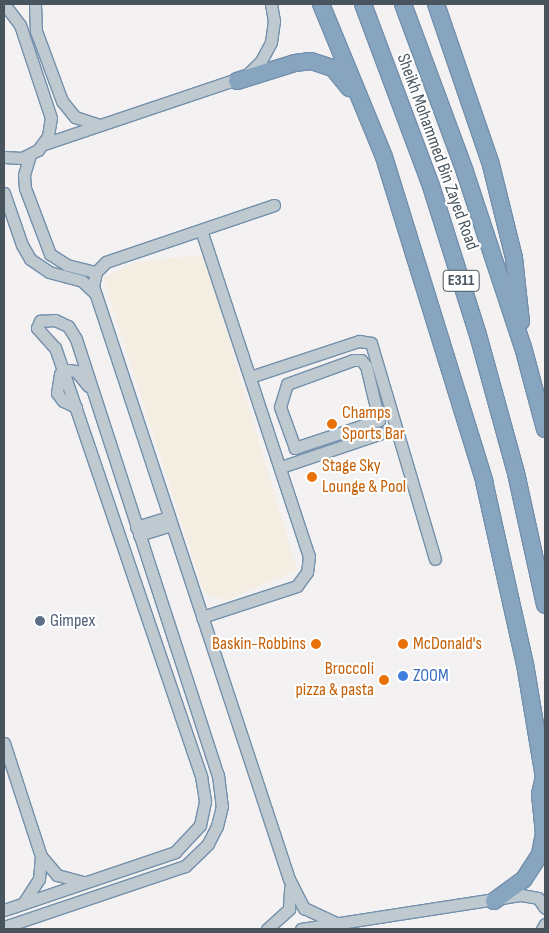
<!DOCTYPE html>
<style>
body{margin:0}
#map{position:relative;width:549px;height:933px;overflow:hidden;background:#f3f1f1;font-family:"Sofia Sans Condensed",sans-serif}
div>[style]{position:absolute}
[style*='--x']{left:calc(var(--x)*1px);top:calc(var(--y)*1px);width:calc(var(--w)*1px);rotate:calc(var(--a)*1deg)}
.sand>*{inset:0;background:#f4eee2}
.roads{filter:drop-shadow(1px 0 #7390ac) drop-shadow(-1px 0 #7390ac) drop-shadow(0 1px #7390ac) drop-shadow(0 -1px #7390ac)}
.minor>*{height:11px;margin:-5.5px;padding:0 5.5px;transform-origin:5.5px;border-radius:5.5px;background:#bfc9d0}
.highway>*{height:16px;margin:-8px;padding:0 8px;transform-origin:8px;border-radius:8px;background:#88a5c0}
.dots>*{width:14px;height:14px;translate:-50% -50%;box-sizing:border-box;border:2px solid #fff;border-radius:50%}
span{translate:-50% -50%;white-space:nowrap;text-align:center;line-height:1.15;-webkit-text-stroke:4.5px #fff;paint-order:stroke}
.shield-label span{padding:1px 4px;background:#fff;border:1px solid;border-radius:4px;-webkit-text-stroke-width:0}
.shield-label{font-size:16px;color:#48555f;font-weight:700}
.street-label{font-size:18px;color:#48555f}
.food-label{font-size:18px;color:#c56008}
.left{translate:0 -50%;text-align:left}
.right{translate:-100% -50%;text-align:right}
.service-label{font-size:18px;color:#4e5e75}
.shop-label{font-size:18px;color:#366cbe}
.frame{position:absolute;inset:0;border:5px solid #48555f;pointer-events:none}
</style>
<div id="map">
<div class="sand">
<div style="clip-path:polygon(204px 255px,297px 570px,227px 600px,210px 597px,204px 592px,103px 278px,136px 262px)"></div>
</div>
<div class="roads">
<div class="minor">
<div style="--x:35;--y:4;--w:27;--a:88"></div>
<div style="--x:36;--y:31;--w:75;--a:69.6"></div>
<div style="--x:62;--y:101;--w:21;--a:51"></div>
<div style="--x:75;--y:117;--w:25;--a:18"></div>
<div style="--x:44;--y:144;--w:213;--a:-18.6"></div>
<div style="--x:246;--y:76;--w:21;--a:-45"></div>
<div style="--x:261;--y:61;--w:21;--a:-62"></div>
<div style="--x:271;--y:42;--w:21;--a:-82"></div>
<div style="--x:274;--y:21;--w:17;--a:-100"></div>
<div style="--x:30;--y:155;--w:21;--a:107"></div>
<div style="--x:24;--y:175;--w:13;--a:86"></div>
<div style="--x:25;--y:188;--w:71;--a:69.3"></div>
<div style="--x:50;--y:254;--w:20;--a:33"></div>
<div style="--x:67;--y:265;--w:30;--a:14"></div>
<div style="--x:4;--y:157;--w:18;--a:3"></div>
<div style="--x:22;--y:158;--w:18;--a:-27"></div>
<div style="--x:38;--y:150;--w:17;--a:-54"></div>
<div style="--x:48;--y:136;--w:18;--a:-81"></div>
<div style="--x:51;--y:118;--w:98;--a:-108.4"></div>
<div style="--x:20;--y:25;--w:26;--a:-127"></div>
<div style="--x:4;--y:193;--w:55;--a:70.9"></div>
<div style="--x:22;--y:245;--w:16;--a:60"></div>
<div style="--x:30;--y:259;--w:23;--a:34"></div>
<div style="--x:49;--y:272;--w:34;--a:15"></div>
<div style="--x:82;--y:281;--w:18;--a:43"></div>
<div style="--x:274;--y:205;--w:177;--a:161.3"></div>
<div style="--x:106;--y:262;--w:14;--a:135"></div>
<div style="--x:96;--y:272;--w:14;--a:102"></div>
<div style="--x:93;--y:286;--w:625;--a:71.71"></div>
<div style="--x:289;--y:879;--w:33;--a:63"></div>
<div style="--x:304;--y:908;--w:35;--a:25"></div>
<div style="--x:201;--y:230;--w:343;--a:71.7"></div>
<div style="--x:309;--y:556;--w:16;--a:97"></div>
<div style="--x:307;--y:572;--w:17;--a:126"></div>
<div style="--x:297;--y:586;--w:100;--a:161.9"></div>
<div style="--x:353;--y:360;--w:8;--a:0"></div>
<div style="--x:361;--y:360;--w:8;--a:50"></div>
<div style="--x:366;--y:366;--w:56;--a:76.5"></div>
<div style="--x:379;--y:420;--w:89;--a:161.6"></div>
<div style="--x:295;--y:448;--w:44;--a:-110.1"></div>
<div style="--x:280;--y:407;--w:24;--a:-73"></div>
<div style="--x:287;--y:384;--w:70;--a:-20"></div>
<div style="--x:250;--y:377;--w:115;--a:-18.3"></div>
<div style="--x:359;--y:341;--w:12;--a:9"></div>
<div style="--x:371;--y:343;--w:225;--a:73.5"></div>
<div style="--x:76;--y:407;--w:14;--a:-155"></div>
<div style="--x:63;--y:401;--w:10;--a:-127"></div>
<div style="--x:57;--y:393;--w:19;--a:-81"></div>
<div style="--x:60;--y:374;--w:9;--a:-27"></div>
<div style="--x:68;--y:370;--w:8;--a:7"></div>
<div style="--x:76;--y:371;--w:19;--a:51"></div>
<div style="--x:281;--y:467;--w:107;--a:-18.6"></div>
<div style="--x:136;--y:527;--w:34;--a:-17"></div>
<div style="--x:139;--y:535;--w:34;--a:-17"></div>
<div style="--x:4;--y:743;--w:119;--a:71.9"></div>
<div style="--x:41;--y:856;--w:25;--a:50"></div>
<div style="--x:57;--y:875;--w:27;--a:15"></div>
<div style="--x:24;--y:902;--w:27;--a:-57"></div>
<div style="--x:39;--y:879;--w:23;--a:-85"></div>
<div style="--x:4;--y:910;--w:181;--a:-18.7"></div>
<div style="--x:175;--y:852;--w:37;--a:-47"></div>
<div style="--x:200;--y:825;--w:25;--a:-78"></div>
<div style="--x:205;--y:801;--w:25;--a:-99"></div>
<div style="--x:201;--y:776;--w:452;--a:-108.8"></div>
<div style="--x:55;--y:348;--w:27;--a:-132"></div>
<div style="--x:37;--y:328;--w:8;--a:-67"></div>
<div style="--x:40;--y:321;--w:15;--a:-4"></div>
<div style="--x:55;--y:320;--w:14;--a:25"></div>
<div style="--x:68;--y:326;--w:15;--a:58"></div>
<div style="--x:76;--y:339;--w:459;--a:72"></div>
<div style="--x:218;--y:775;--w:31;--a:83"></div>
<div style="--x:222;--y:806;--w:21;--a:104"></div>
<div style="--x:217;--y:826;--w:20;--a:117"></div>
<div style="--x:208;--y:844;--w:32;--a:136"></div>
<div style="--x:185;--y:866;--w:191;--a:161.4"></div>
<div style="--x:267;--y:929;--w:30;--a:-42"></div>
<div style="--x:289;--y:909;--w:21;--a:-87"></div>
<div style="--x:301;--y:929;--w:223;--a:-8.8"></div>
<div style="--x:521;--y:895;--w:17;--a:10"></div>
<div style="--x:538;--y:898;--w:12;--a:55"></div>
<div style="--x:542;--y:929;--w:6;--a:-59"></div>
</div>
<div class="highway">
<div style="--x:321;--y:4;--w:165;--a:67.6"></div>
<div style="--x:384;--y:157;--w:339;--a:72.8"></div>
<div style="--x:484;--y:481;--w:188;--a:77.4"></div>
<div style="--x:525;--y:664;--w:121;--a:80.5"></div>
<div style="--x:363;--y:4;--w:194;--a:69.5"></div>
<div style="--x:431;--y:186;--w:156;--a:72.5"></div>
<div style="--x:478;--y:335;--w:143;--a:74.6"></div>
<div style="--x:516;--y:473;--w:135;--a:77.6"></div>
<div style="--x:403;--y:4;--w:179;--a:69.7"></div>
<div style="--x:465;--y:172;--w:184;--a:71.7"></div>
<div style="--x:523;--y:347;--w:85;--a:75"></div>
<div style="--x:436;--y:4;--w:170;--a:71.1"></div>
<div style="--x:491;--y:165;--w:96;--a:76.1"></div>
<div style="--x:514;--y:258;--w:64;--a:83.8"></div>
<div style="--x:237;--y:81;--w:61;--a:-17.2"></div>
<div style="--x:295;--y:63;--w:16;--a:-7"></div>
<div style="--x:311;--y:61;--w:23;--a:18"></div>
<div style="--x:333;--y:68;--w:26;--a:51"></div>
<div style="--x:494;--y:901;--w:37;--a:-36"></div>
<div style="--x:524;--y:879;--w:30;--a:-57"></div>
<div style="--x:540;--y:854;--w:20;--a:-79"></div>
<div style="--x:544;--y:834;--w:40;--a:-95.7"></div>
<div style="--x:540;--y:794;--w:18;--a:-77"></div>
</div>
</div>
<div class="dots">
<div style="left:332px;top:424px;background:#e8710a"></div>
<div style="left:312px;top:477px;background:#e8710a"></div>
<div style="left:40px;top:621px;background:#5c6f8a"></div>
<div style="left:316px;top:644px;background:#e8710a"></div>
<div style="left:403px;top:644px;background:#e8710a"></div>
<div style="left:403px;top:676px;background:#3f7fe0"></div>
<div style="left:384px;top:680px;background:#e8710a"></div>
</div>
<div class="shield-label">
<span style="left:461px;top:281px">E311</span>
</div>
<div class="street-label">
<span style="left:437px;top:152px;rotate:70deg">Sheikh Mohammed Bin Zayed Road</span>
</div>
<div class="food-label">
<span class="left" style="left:342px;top:424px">Champs<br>Sports Bar</span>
<span class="left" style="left:322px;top:477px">Stage Sky<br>Lounge &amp; Pool</span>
<span class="right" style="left:306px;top:644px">Baskin-Robbins</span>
<span class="left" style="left:413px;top:644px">McDonald's</span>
<span class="right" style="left:374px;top:680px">Broccoli<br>pizza &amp; pasta</span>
</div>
<div class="service-label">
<span class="left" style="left:50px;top:621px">Gimpex</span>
</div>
<div class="shop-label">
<span class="left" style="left:413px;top:676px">ZOOM</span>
</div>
<div class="frame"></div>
</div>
